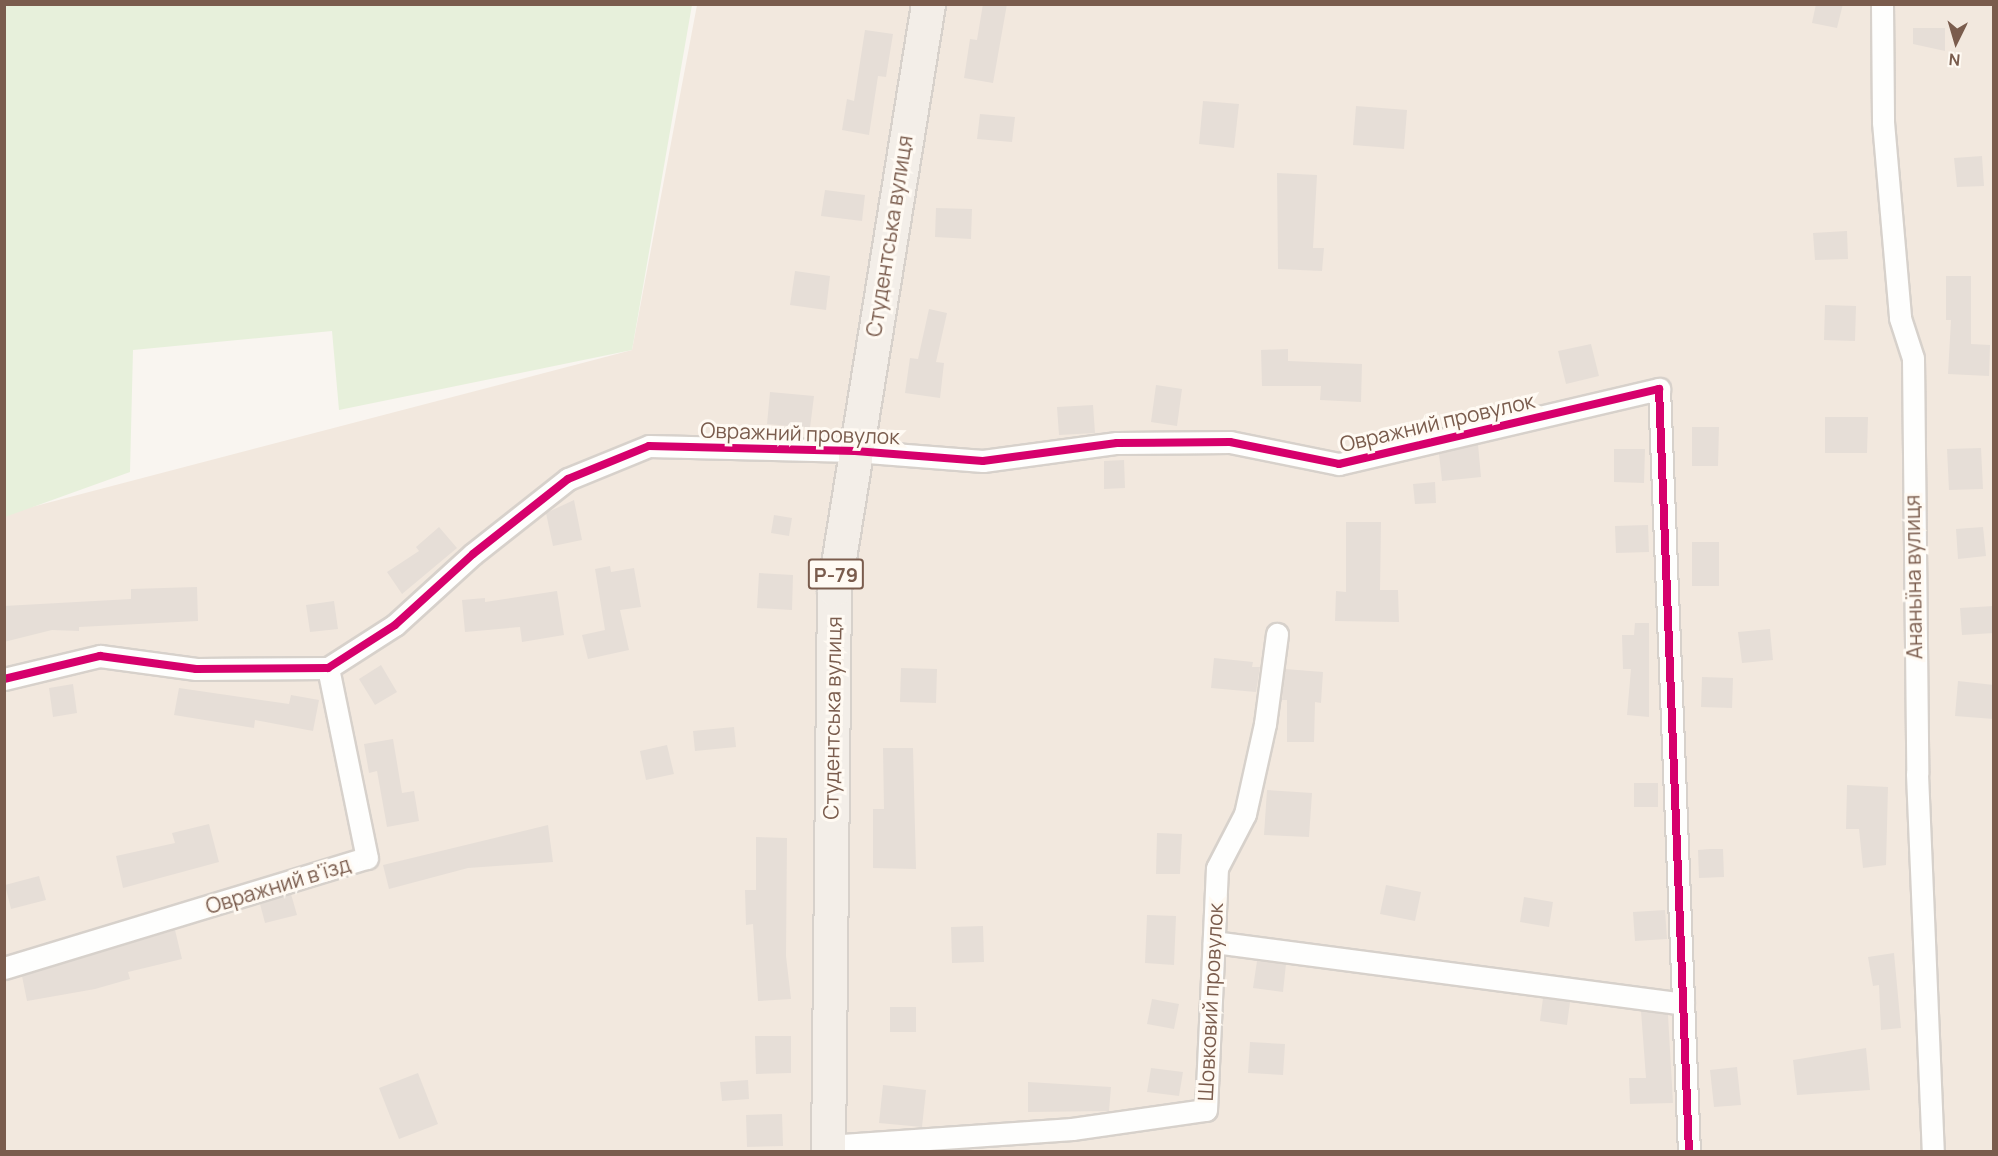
<!DOCTYPE html>
<meta charset="utf-8">
<style>
body{margin:0}
#map{position:relative;width:1998px;height:1156px;overflow:hidden;background:#f9f5f0;font-family:Manrope,sans-serif}
div>[style]{position:absolute}
[style*='--x']{left:calc(var(--x)*1px);top:calc(var(--y)*1px);width:calc(var(--w)*1px);rotate:calc(var(--a)*1deg)}
.residential>*{inset:0;background:#f2e8de}
.green>*{inset:0;background:#e7f0db}
.building>*{inset:0;background:#e6ded7}
.roads{filter:drop-shadow(2px 0 #d7d1cb) drop-shadow(-2px 0 #d7d1cb) drop-shadow(0 2px #d7d1cb) drop-shadow(0 -2px #d7d1cb)}
.street>*{height:21px;margin:-10.5px;padding:0 10.5px;transform-origin:10.5px;border-radius:10.5px;background:#fefefd}
.primary>*{height:33px;margin:-16.5px;padding:0 16.5px;transform-origin:16.5px;border-radius:16.5px;background:#f3eee8}
.cycleway>*{height:8px;margin:-4px;padding:0 4px;transform-origin:4px;border-radius:4px;background:#d6006c}
span{translate:-50% -50%;white-space:nowrap;text-align:center;line-height:1.15;-webkit-text-stroke:6px #fffaf3;paint-order:stroke}
.shield-label span{padding:2px 4px;background:#fffaf3;border:2px solid;border-radius:4px;-webkit-text-stroke-width:0}
.shield-label{font-size:20px;color:#7a5c4d;font-weight:700}
.street-label{font-size:21px;color:#7a5c4d}
.frame{position:absolute;inset:0;border:6px solid #7a5c4d;pointer-events:none}
.north{position:absolute;left:1926px;top:12px;width:60px;height:60px;-webkit-text-stroke:4px #fffaf3;paint-order:stroke;rotate:185deg;font-size:16px;font-weight:700;line-height:24px;text-align:center;color:#7a5c4d}
.north::after{content:'';display:block;margin:auto;width:21px;height:27px;background:#7a5c4d;clip-path:polygon(50% 0,100% 100%,50% 72%,0 100%)}
</style>
<div id="map">
<div class="residential">
<div style="clip-path:polygon(697px 5px,1993px 5px,1993px 1151px,5px 1152px,5px 514px,632px 350px)"></div>
</div>
<div class="green">
<div style="clip-path:polygon(5px 4px,692px 5px,632px 350px,339px 410px,332px 331px,133px 350px,130px 472px,5px 517px)"></div>
</div>
<div class="building">
<div style="clip-path:polygon(983px 4px,1007px 4px,993px 83px,964px 78px,970px 39px,977px 40px)"></div>
<div style="clip-path:polygon(1816px 4px,1843px 4px,1837px 28px,1812px 23px)"></div>
<div style="clip-path:polygon(1913px 28px,1945px 28px,1945px 51px,1913px 44px)"></div>
<div style="clip-path:polygon(865px 30px,893px 34px,886px 77px,878px 76px,869px 135px,842px 130px,847px 99px,854px 101px)"></div>
<div style="clip-path:polygon(1203px 101px,1239px 104px,1234px 148px,1199px 144px)"></div>
<div style="clip-path:polygon(1356px 106px,1407px 110px,1404px 149px,1353px 145px)"></div>
<div style="clip-path:polygon(980px 114px,1015px 117px,1012px 142px,977px 139px)"></div>
<div style="clip-path:polygon(1982px 156px,1984px 186px,1957px 187px,1954px 158px)"></div>
<div style="clip-path:polygon(1277px 173px,1317px 175px,1313px 248px,1324px 248px,1322px 271px,1278px 269px)"></div>
<div style="clip-path:polygon(825px 190px,865px 195px,862px 221px,821px 216px)"></div>
<div style="clip-path:polygon(936px 208px,972px 209px,971px 239px,935px 237px)"></div>
<div style="clip-path:polygon(1847px 231px,1848px 259px,1815px 260px,1813px 233px)"></div>
<div style="clip-path:polygon(795px 271px,830px 276px,826px 310px,790px 305px)"></div>
<div style="clip-path:polygon(1946px 276px,1971px 276px,1971px 344px,1990px 345px,1989px 376px,1948px 374px,1951px 320px,1946px 320px)"></div>
<div style="clip-path:polygon(1825px 305px,1856px 306px,1855px 341px,1824px 340px)"></div>
<div style="clip-path:polygon(929px 309px,947px 313px,936px 362px,944px 363px,940px 398px,905px 393px,910px 358px,918px 359px)"></div>
<div style="clip-path:polygon(1591px 344px,1599px 376px,1566px 384px,1558px 351px)"></div>
<div style="clip-path:polygon(1288px 349px,1288px 361px,1362px 364px,1361px 402px,1320px 400px,1321px 386px,1262px 386px,1261px 350px)"></div>
<div style="clip-path:polygon(1156px 385px,1182px 389px,1177px 426px,1151px 422px)"></div>
<div style="clip-path:polygon(770px 392px,814px 396px,810px 428px,767px 424px)"></div>
<div style="clip-path:polygon(1093px 405px,1095px 433px,1059px 435px,1057px 407px)"></div>
<div style="clip-path:polygon(1825px 417px,1868px 417px,1867px 453px,1825px 453px)"></div>
<div style="clip-path:polygon(1692px 427px,1719px 427px,1718px 466px,1692px 466px)"></div>
<div style="clip-path:polygon(1478px 444px,1481px 477px,1442px 481px,1439px 454px)"></div>
<div style="clip-path:polygon(1981px 448px,1983px 489px,1949px 490px,1947px 449px)"></div>
<div style="clip-path:polygon(1614px 449px,1645px 449px,1644px 483px,1614px 482px)"></div>
<div style="clip-path:polygon(1124px 460px,1125px 488px,1104px 489px,1104px 461px)"></div>
<div style="clip-path:polygon(1435px 482px,1436px 503px,1415px 504px,1413px 484px)"></div>
<div style="clip-path:polygon(574px 500px,582px 540px,553px 546px,546px 513px)"></div>
<div style="clip-path:polygon(774px 515px,792px 518px,789px 536px,771px 533px)"></div>
<div style="clip-path:polygon(1346px 522px,1381px 522px,1380px 590px,1398px 590px,1399px 622px,1335px 621px,1336px 591px,1346px 592px)"></div>
<div style="clip-path:polygon(1648px 525px,1649px 552px,1616px 553px,1615px 526px)"></div>
<div style="clip-path:polygon(439px 527px,457px 548px,402px 594px,387px 572px,419px 551px,416px 547px)"></div>
<div style="clip-path:polygon(1983px 527px,1986px 556px,1958px 559px,1956px 529px)"></div>
<div style="clip-path:polygon(1692px 542px,1719px 542px,1719px 586px,1692px 586px)"></div>
<div style="clip-path:polygon(610px 566px,611px 572px,634px 568px,641px 607px,620px 610px,629px 650px,588px 659px,582px 635px,605px 630px,595px 569px)"></div>
<div style="clip-path:polygon(759px 573px,793px 575px,792px 610px,757px 608px)"></div>
<div style="clip-path:polygon(197px 587px,198px 621px,79px 627px,79px 631px,52px 630px,4px 642px,4px 606px,131px 599px,131px 589px)"></div>
<div style="clip-path:polygon(557px 591px,564px 635px,522px 642px,520px 627px,465px 632px,462px 600px,485px 598px,485px 602px)"></div>
<div style="clip-path:polygon(334px 601px,338px 629px,310px 632px,306px 605px)"></div>
<div style="clip-path:polygon(1994px 606px,1994px 633px,1962px 635px,1960px 608px)"></div>
<div style="clip-path:polygon(1635px 623px,1649px 623px,1649px 717px,1627px 715px,1631px 669px,1623px 669px,1622px 635px,1634px 635px)"></div>
<div style="clip-path:polygon(1770px 629px,1773px 660px,1742px 663px,1738px 632px)"></div>
<div style="clip-path:polygon(1214px 658px,1253px 662px,1252px 667px,1260px 667px,1256px 692px,1211px 688px)"></div>
<div style="clip-path:polygon(381px 665px,397px 692px,375px 705px,359px 679px)"></div>
<div style="clip-path:polygon(901px 668px,937px 669px,936px 703px,900px 702px)"></div>
<div style="clip-path:polygon(1285px 669px,1323px 672px,1321px 703px,1315px 702px,1314px 742px,1287px 742px,1287px 700px,1282px 700px)"></div>
<div style="clip-path:polygon(1702px 677px,1733px 678px,1732px 708px,1701px 707px)"></div>
<div style="clip-path:polygon(1958px 681px,1994px 685px,1994px 719px,1955px 716px)"></div>
<div style="clip-path:polygon(73px 684px,77px 713px,53px 717px,49px 688px)"></div>
<div style="clip-path:polygon(179px 688px,289px 704px,291px 695px,319px 700px,313px 731px,255px 720px,254px 728px,174px 715px)"></div>
<div style="clip-path:polygon(734px 727px,736px 747px,695px 751px,693px 731px)"></div>
<div style="clip-path:polygon(393px 739px,402px 793px,414px 791px,419px 821px,387px 827px,377px 771px,369px 773px,364px 744px)"></div>
<div style="clip-path:polygon(667px 745px,674px 774px,646px 780px,640px 751px)"></div>
<div style="clip-path:polygon(883px 748px,913px 748px,916px 869px,873px 868px,873px 809px,884px 809px)"></div>
<div style="clip-path:polygon(1634px 783px,1658px 783px,1658px 807px,1634px 807px)"></div>
<div style="clip-path:polygon(1847px 785px,1888px 787px,1886px 865px,1863px 868px,1859px 829px,1846px 829px)"></div>
<div style="clip-path:polygon(1267px 790px,1312px 793px,1309px 837px,1264px 835px)"></div>
<div style="clip-path:polygon(209px 824px,219px 862px,123px 888px,116px 856px,175px 843px,172px 833px)"></div>
<div style="clip-path:polygon(548px 825px,553px 862px,468px 868px,389px 889px,383px 865px)"></div>
<div style="clip-path:polygon(1157px 833px,1182px 834px,1180px 874px,1156px 874px)"></div>
<div style="clip-path:polygon(756px 837px,787px 838px,786px 956px,791px 999px,758px 1001px,753px 924px,746px 925px,745px 890px,756px 890px)"></div>
<div style="clip-path:polygon(1710px 849px,1723px 849px,1724px 877px,1699px 878px,1698px 850px)"></div>
<div style="clip-path:polygon(39px 876px,46px 900px,11px 909px,5px 885px)"></div>
<div style="clip-path:polygon(1386px 885px,1421px 892px,1415px 921px,1380px 914px)"></div>
<div style="clip-path:polygon(291px 894px,297px 915px,265px 923px,260px 904px)"></div>
<div style="clip-path:polygon(1524px 897px,1553px 902px,1549px 927px,1520px 922px)"></div>
<div style="clip-path:polygon(1665px 910px,1667px 939px,1635px 941px,1633px 912px)"></div>
<div style="clip-path:polygon(1147px 915px,1176px 916px,1174px 965px,1145px 963px)"></div>
<div style="clip-path:polygon(983px 926px,984px 962px,952px 963px,951px 927px)"></div>
<div style="clip-path:polygon(175px 930px,182px 959px,128px 972px,130px 979px,95px 989px,27px 1001px,22px 976px)"></div>
<div style="clip-path:polygon(1894px 953px,1901px 1028px,1881px 1030px,1879px 985px,1873px 986px,1868px 957px)"></div>
<div style="clip-path:polygon(1257px 961px,1286px 964px,1283px 992px,1253px 988px)"></div>
<div style="clip-path:polygon(1543px 998px,1570px 1002px,1567px 1025px,1540px 1021px)"></div>
<div style="clip-path:polygon(1152px 999px,1179px 1004px,1174px 1029px,1147px 1024px)"></div>
<div style="clip-path:polygon(890px 1007px,916px 1007px,916px 1032px,890px 1032px)"></div>
<div style="clip-path:polygon(1641px 1011px,1668px 1015px,1673px 1103px,1630px 1104px,1629px 1078px,1646px 1078px)"></div>
<div style="clip-path:polygon(755px 1036px,791px 1036px,791px 1073px,756px 1074px)"></div>
<div style="clip-path:polygon(1250px 1042px,1285px 1044px,1283px 1075px,1248px 1073px)"></div>
<div style="clip-path:polygon(1866px 1048px,1870px 1090px,1797px 1095px,1793px 1060px)"></div>
<div style="clip-path:polygon(1737px 1067px,1741px 1105px,1714px 1107px,1710px 1070px)"></div>
<div style="clip-path:polygon(1151px 1068px,1183px 1072px,1179px 1096px,1147px 1092px)"></div>
<div style="clip-path:polygon(418px 1073px,438px 1124px,399px 1139px,379px 1088px)"></div>
<div style="clip-path:polygon(748px 1080px,749px 1099px,722px 1101px,720px 1082px)"></div>
<div style="clip-path:polygon(1028px 1082px,1111px 1087px,1109px 1111px,1028px 1112px)"></div>
<div style="clip-path:polygon(883px 1085px,926px 1090px,922px 1127px,879px 1123px)"></div>
<div style="clip-path:polygon(782px 1114px,783px 1146px,747px 1147px,746px 1115px)"></div>
</div>
<div class="roads">
<div class="street">
<div style="--x:1882;--y:4;--w:118;--a:89.5"></div>
<div style="--x:1883;--y:122;--w:197;--a:85"></div>
<div style="--x:1900;--y:318;--w:42;--a:72"></div>
<div style="--x:1913;--y:358;--w:416;--a:89.4"></div>
<div style="--x:1917;--y:774;--w:378;--a:87.6"></div>
<div style="--x:4;--y:679;--w:99;--a:-13.5"></div>
<div style="--x:100;--y:656;--w:97;--a:7.7"></div>
<div style="--x:196;--y:669;--w:132;--a:-0.4"></div>
<div style="--x:328;--y:668;--w:80;--a:-32.7"></div>
<div style="--x:395;--y:625;--w:105;--a:-42.3"></div>
<div style="--x:473;--y:554;--w:121;--a:-38.3"></div>
<div style="--x:568;--y:479;--w:87;--a:-22.2"></div>
<div style="--x:649;--y:446;--w:206;--a:1.4"></div>
<div style="--x:855;--y:451;--w:128;--a:4.5"></div>
<div style="--x:983;--y:461;--w:135;--a:-7.7"></div>
<div style="--x:1117;--y:443;--w:113;--a:-0.5"></div>
<div style="--x:1230;--y:442;--w:111;--a:11.4"></div>
<div style="--x:1339;--y:464;--w:329;--a:-13.2"></div>
<div style="--x:1659;--y:389;--w:764;--a:87.75"></div>
<div style="--x:1214;--y:942;--w:473;--a:7.5"></div>
<div style="--x:4;--y:968;--w:379;--a:-16.9"></div>
<div style="--x:367;--y:858;--w:194;--a:-101.6"></div>
<div style="--x:828;--y:1146;--w:245;--a:-4"></div>
<div style="--x:1072;--y:1129;--w:135;--a:-8.1"></div>
<div style="--x:1206;--y:1110;--w:242;--a:-87.4"></div>
<div style="--x:1217;--y:868;--w:61;--a:-62.6"></div>
<div style="--x:1245;--y:814;--w:92;--a:-77.5"></div>
<div style="--x:1265;--y:724;--w:91;--a:-82.4"></div>
</div>
<div class="primary">
<div style="--x:828;--y:1152;--w:563;--a:-89.39"></div>
<div style="--x:834;--y:589;--w:593;--a:-80.87"></div>
</div>
</div>
<div class="cycleway">
<div style="--x:4;--y:679;--w:99;--a:-13.5"></div>
<div style="--x:100;--y:656;--w:97;--a:7.7"></div>
<div style="--x:196;--y:669;--w:132;--a:-0.4"></div>
<div style="--x:328;--y:668;--w:80;--a:-32.7"></div>
<div style="--x:395;--y:625;--w:105;--a:-42.3"></div>
<div style="--x:473;--y:554;--w:121;--a:-38.3"></div>
<div style="--x:568;--y:479;--w:87;--a:-22.2"></div>
<div style="--x:649;--y:446;--w:206;--a:1.4"></div>
<div style="--x:855;--y:451;--w:128;--a:4.5"></div>
<div style="--x:983;--y:461;--w:135;--a:-7.7"></div>
<div style="--x:1117;--y:443;--w:113;--a:-0.5"></div>
<div style="--x:1230;--y:442;--w:111;--a:11.4"></div>
<div style="--x:1339;--y:464;--w:329;--a:-13.2"></div>
<div style="--x:1659;--y:389;--w:764;--a:87.75"></div>
</div>
<div class="shield-label">
<span style="left:836px;top:574px">Р-79</span>
</div>
<div class="street-label">
<span style="left:889px;top:236px;rotate:-81deg">Студентська вулиця</span>
<span style="left:1437px;top:422px;rotate:-13deg">Овражний провулок</span>
<span style="left:800px;top:433px;rotate:2deg">Овражний провулок</span>
<span style="left:1913px;top:577px;rotate:-91deg">Ананьїна вулиця</span>
<span style="left:832px;top:718px;rotate:-89deg">Студентська вулиця</span>
<span style="left:278px;top:885px;rotate:-17deg">Овражний в'їзд</span>
<span style="left:1210px;top:1002px;rotate:-87deg">Шовковий провулок</span>
</div>
<div class="frame"></div>
<div class="north">N</div>
</div>
